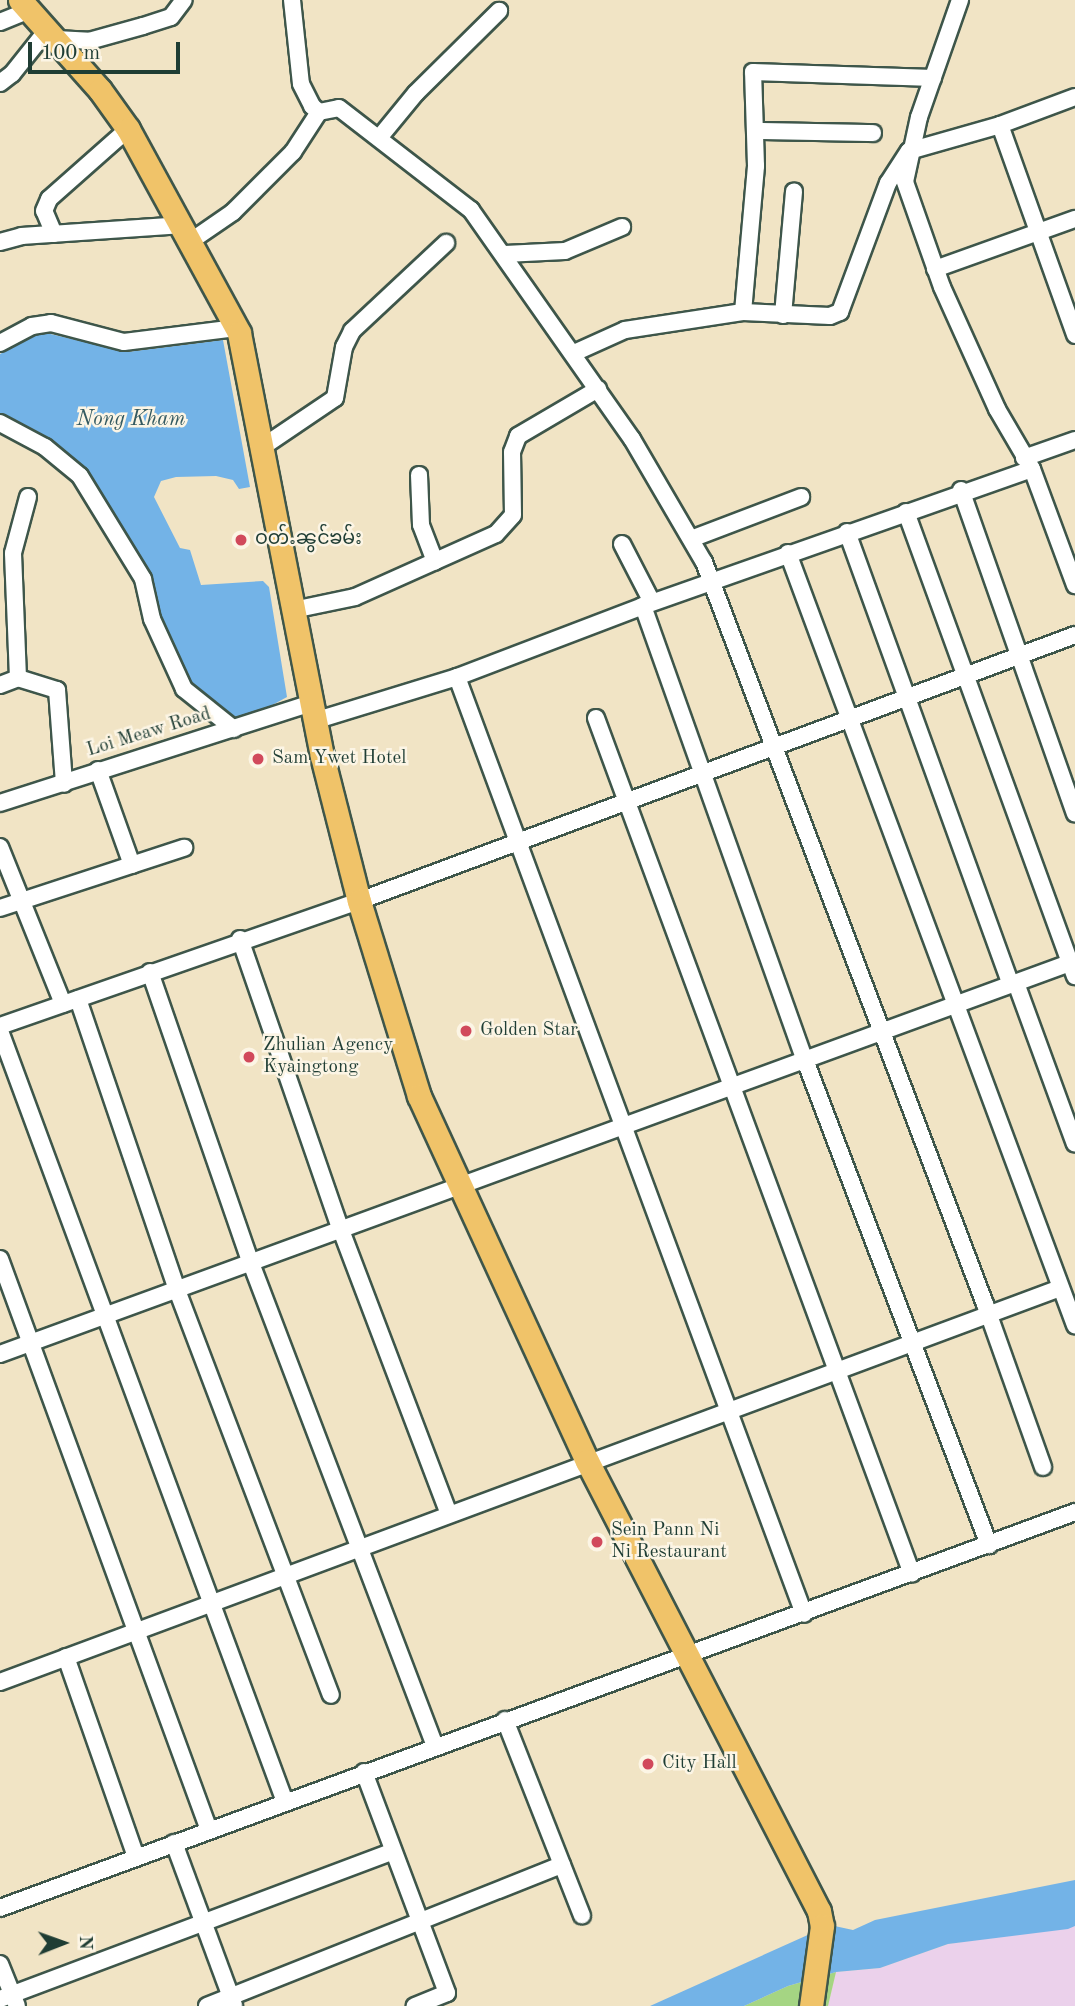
<!DOCTYPE html>
<meta charset="utf-8">
<style>
body{margin:0}
#map{position:relative;width:1075px;height:2006px;overflow:hidden;background:#f1e4c5;font-family:"Old Standard TT","Noto Sans Myanmar",serif}
div>[style]{position:absolute}
[style*='--x']{left:calc(var(--x)*1px);top:calc(var(--y)*1px);width:calc(var(--w)*1px);rotate:calc(var(--a)*1deg)}
.built>*{inset:0;background:#ebd1eb}
.green>*{inset:0;background:#a5d583}
.water>*{inset:0;background:#73b3e7}
.roads{filter:drop-shadow(2px 0 #3e564a) drop-shadow(-2px 0 #3e564a) drop-shadow(0 2px #3e564a) drop-shadow(0 -2px #3e564a)}
.minor>*{height:16px;margin:-8px;padding:0 8px;transform-origin:8px;border-radius:8px;background:#fff}
.highway>*{height:23px;margin:-11.5px;padding:0 11.5px;transform-origin:11.5px;border-radius:11.5px;background:#f0c369}
.dots>*{width:19px;height:19px;translate:-50% -50%;box-sizing:border-box;border:4px solid #fcf5e5;border-radius:50%}
span{translate:-50% -50%;white-space:nowrap;text-align:center;line-height:1.15;-webkit-text-stroke:5px #fcf5e5;paint-order:stroke}
.poi-label{font-size:19px;color:#1f3d34}
.left{translate:0 -50%;text-align:left}
.street-label{font-size:19px;color:#1f3d34}
.water-label{font-size:21px;color:#345a61;font-style:italic}
.north{position:absolute;left:28px;top:1908px;width:70px;height:70px;-webkit-text-stroke:5px #fcf5e5;paint-order:stroke;rotate:89deg;font-size:19px;font-weight:700;line-height:28px;text-align:center;color:#1f3d34}
.north::after{content:'';display:block;margin:auto;width:24px;height:32px;background:#1f3d34;clip-path:polygon(50% 0,100% 100%,50% 72%,0 100%)}
.scale{position:absolute;left:28px;top:42px;width:152px;height:32px;box-sizing:border-box;border:4px solid #1f3d34;border-top:0;padding-left:9px;font-size:21px;line-height:24px;white-space:nowrap;color:#1f3d34;-webkit-text-stroke:5px #fcf5e5;paint-order:stroke}
</style>
<div id="map">
<div class="built">
<div style="clip-path:polygon(1075px 1926px,1075px 2006px,828px 2006px,836px 1972px,880px 1968px,948px 1944px)"></div>
</div>
<div class="green">
<div style="clip-path:polygon(836px 1972px,828px 2006px,744px 2006px,788px 1986px)"></div>
</div>
<div class="water">
<div style="clip-path:polygon(42px 332px,127px 352px,223px 340px,250px 487px,239px 489px,233px 480px,216px 476px,176px 477px,161px 481px,154px 497px,180px 548px,190px 550px,201px 585px,263px 581px,269px 587px,287px 697px,241px 722px,199px 695px,185px 676px,158px 615px,153px 583px,97px 486px,55px 442px,0 415px,0 354px)"></div>
<div style="clip-path:polygon(1075px 1880px,1075px 1926px,1068px 1929px,948px 1944px,880px 1968px,836px 1972px,788px 1986px,744px 2006px,650px 2006px,830px 1925px,853px 1930px,875px 1920px)"></div>
</div>
<div class="roads">
<div class="minor">
<div style="--x:292;--y:0;--w:84;--a:83.9"></div>
<div style="--x:301;--y:84;--w:25;--a:63"></div>
<div style="--x:312;--y:106;--w:9;--a:41"></div>
<div style="--x:319;--y:112;--w:20;--a:-11"></div>
<div style="--x:339;--y:108;--w:167;--a:37.7"></div>
<div style="--x:471;--y:210;--w:280;--a:54.9"></div>
<div style="--x:632;--y:439;--w:143;--a:59.7"></div>
<div style="--x:704;--y:562;--w:793;--a:69.26"></div>
<div style="--x:985;--y:1304;--w:173;--a:70.4"></div>
<div style="--x:960;--y:0;--w:124;--a:109.3"></div>
<div style="--x:919;--y:117;--w:66;--a:102.2"></div>
<div style="--x:905;--y:182;--w:111;--a:70.6"></div>
<div style="--x:942;--y:287;--w:134;--a:65.7"></div>
<div style="--x:997;--y:409;--w:69;--a:59.7"></div>
<div style="--x:1032;--y:469;--w:124;--a:69.7"></div>
<div style="--x:0;--y:22;--w:31;--a:-22"></div>
<div style="--x:56;--y:39;--w:33;--a:3"></div>
<div style="--x:89;--y:41;--w:56;--a:-15.5"></div>
<div style="--x:143;--y:26;--w:29;--a:-18"></div>
<div style="--x:171;--y:17;--w:21;--a:-53"></div>
<div style="--x:0;--y:83;--w:15;--a:-37"></div>
<div style="--x:12;--y:74;--w:56;--a:-51.5"></div>
<div style="--x:1000;--y:125;--w:223;--a:70.3"></div>
<div style="--x:757;--y:131;--w:116;--a:1"></div>
<div style="--x:379;--y:138;--w:58;--a:-50.6"></div>
<div style="--x:416;--y:93;--w:117;--a:-44.7"></div>
<div style="--x:54;--y:234;--w:25;--a:-113"></div>
<div style="--x:44;--y:211;--w:13;--a:-67"></div>
<div style="--x:49;--y:199;--w:106;--a:-41.5"></div>
<div style="--x:191;--y:241;--w:51;--a:-34.6"></div>
<div style="--x:233;--y:212;--w:85;--a:-45"></div>
<div style="--x:293;--y:152;--w:48;--a:-57"></div>
<div style="--x:0;--y:242;--w:23;--a:-15"></div>
<div style="--x:22;--y:236;--w:161;--a:-3.9"></div>
<div style="--x:505;--y:254;--w:60;--a:-2.9"></div>
<div style="--x:565;--y:251;--w:62;--a:-22.8"></div>
<div style="--x:935;--y:269;--w:149;--a:-19.7"></div>
<div style="--x:743;--y:312;--w:147;--a:-84.9"></div>
<div style="--x:756;--y:166;--w:94;--a:-91.8"></div>
<div style="--x:753;--y:72;--w:180;--a:1.9"></div>
<div style="--x:783;--y:315;--w:124;--a:-84.9"></div>
<div style="--x:0;--y:343;--w:36;--a:-28"></div>
<div style="--x:32;--y:326;--w:19;--a:-9"></div>
<div style="--x:51;--y:323;--w:75;--a:14.6"></div>
<div style="--x:124;--y:342;--w:113;--a:-7.1"></div>
<div style="--x:574;--y:353;--w:56;--a:-24.3"></div>
<div style="--x:625;--y:330;--w:119;--a:-8.7"></div>
<div style="--x:743;--y:312;--w:87;--a:2.6"></div>
<div style="--x:830;--y:316;--w:11;--a:-22"></div>
<div style="--x:840;--y:312;--w:138;--a:-69.6"></div>
<div style="--x:888;--y:183;--w:38;--a:-57"></div>
<div style="--x:909;--y:151;--w:95;--a:-15.9"></div>
<div style="--x:1000;--y:125;--w:80;--a:-20.5"></div>
<div style="--x:0;--y:423;--w:51;--a:28.1"></div>
<div style="--x:45;--y:447;--w:45;--a:39.6"></div>
<div style="--x:80;--y:476;--w:121;--a:58.5"></div>
<div style="--x:143;--y:579;--w:41;--a:77.3"></div>
<div style="--x:152;--y:619;--w:77;--a:65.4"></div>
<div style="--x:184;--y:689;--w:64;--a:38.7"></div>
<div style="--x:261;--y:448;--w:89;--a:-34"></div>
<div style="--x:335;--y:398;--w:52;--a:-80"></div>
<div style="--x:344;--y:347;--w:18;--a:-63"></div>
<div style="--x:352;--y:331;--w:129;--a:-43.1"></div>
<div style="--x:1024;--y:458;--w:54;--a:-19.4"></div>
<div style="--x:419;--y:475;--w:50;--a:87.7"></div>
<div style="--x:421;--y:525;--w:39;--a:69"></div>
<div style="--x:961;--y:490;--w:343;--a:70.6"></div>
<div style="--x:906;--y:512;--w:494;--a:70"></div>
<div style="--x:847;--y:532;--w:481;--a:70.1"></div>
<div style="--x:691;--y:539;--w:118;--a:-20.9"></div>
<div style="--x:622;--y:544;--w:65;--a:62.7"></div>
<div style="--x:788;--y:553;--w:824;--a:69.61"></div>
<div style="--x:643;--y:606;--w:482;--a:70.4"></div>
<div style="--x:805;--y:1060;--w:519;--a:69.22"></div>
<div style="--x:293;--y:610;--w:63;--a:-11.8"></div>
<div style="--x:355;--y:597;--w:154;--a:-24.1"></div>
<div style="--x:496;--y:534;--w:25;--a:-48"></div>
<div style="--x:513;--y:515;--w:63;--a:-90.9"></div>
<div style="--x:512;--y:452;--w:17;--a:-69"></div>
<div style="--x:518;--y:436;--w:93;--a:-30.4"></div>
<div style="--x:457;--y:677;--w:999;--a:69.68"></div>
<div style="--x:18;--y:678;--w:125;--a:-92.3"></div>
<div style="--x:13;--y:553;--w:58;--a:-75"></div>
<div style="--x:0;--y:685;--w:19;--a:-21"></div>
<div style="--x:18;--y:678;--w:41;--a:17.1"></div>
<div style="--x:57;--y:690;--w:94;--a:85.7"></div>
<div style="--x:596;--y:718;--w:912;--a:69.74"></div>
<div style="--x:314;--y:721;--w:150;--a:-17.1"></div>
<div style="--x:457;--y:677;--w:199;--a:-20.9"></div>
<div style="--x:643;--y:606;--w:412;--a:-19.4"></div>
<div style="--x:98;--y:770;--w:101;--a:70.3"></div>
<div style="--x:0;--y:803;--w:327;--a:-17.8"></div>
<div style="--x:0;--y:847;--w:169;--a:68.1"></div>
<div style="--x:0;--y:908;--w:194;--a:-18.1"></div>
<div style="--x:240;--y:939;--w:308;--a:70.9"></div>
<div style="--x:341;--y:1230;--w:304;--a:69.2"></div>
<div style="--x:150;--y:972;--w:308;--a:70.9"></div>
<div style="--x:251;--y:1263;--w:517;--a:69.15"></div>
<div style="--x:1016;--y:983;--w:171;--a:69.9"></div>
<div style="--x:78;--y:999;--w:307;--a:71.2"></div>
<div style="--x:177;--y:1290;--w:433;--a:69.2"></div>
<div style="--x:0;--y:1026;--w:380;--a:-19.2"></div>
<div style="--x:359;--y:901;--w:764;--a:-20.38"></div>
<div style="--x:0;--y:1031;--w:822;--a:69.71"></div>
<div style="--x:0;--y:1259;--w:608;--a:69.9"></div>
<div style="--x:0;--y:1354;--w:1145;--a:-20.08"></div>
<div style="--x:66;--y:1657;--w:212;--a:70.7"></div>
<div style="--x:0;--y:1682;--w:1131;--a:-20.39"></div>
<div style="--x:505;--y:1720;--w:210;--a:68.5"></div>
<div style="--x:364;--y:1772;--w:236;--a:69.4"></div>
<div style="--x:447;--y:1993;--w:35;--a:158"></div>
<div style="--x:174;--y:1843;--w:173;--a:69.7"></div>
<div style="--x:0;--y:1908;--w:1146;--a:-20.22"></div>
<div style="--x:0;--y:1964;--w:45;--a:68"></div>
<div style="--x:0;--y:1999;--w:420;--a:-20.6"></div>
<div style="--x:207;--y:2006;--w:382;--a:-21.7"></div>
</div>
<div class="highway">
<div style="--x:20;--y:0;--w:120;--a:48.4"></div>
<div style="--x:100;--y:90;--w:48;--a:54.3"></div>
<div style="--x:128;--y:129;--w:232;--a:61.4"></div>
<div style="--x:239;--y:333;--w:431;--a:78.9"></div>
<div style="--x:322;--y:756;--w:150;--a:75.7"></div>
<div style="--x:359;--y:901;--w:204;--a:72.9"></div>
<div style="--x:419;--y:1096;--w:402;--a:65.3"></div>
<div style="--x:587;--y:1461;--w:506;--a:62.73"></div>
<div style="--x:819;--y:1911;--w:15;--a:79"></div>
<div style="--x:822;--y:1926;--w:81;--a:97.8"></div>
</div>
</div>
<div class="dots">
<div style="left:241px;top:540px;background:#d1495b"></div>
<div style="left:258px;top:759px;background:#d1495b"></div>
<div style="left:466px;top:1031px;background:#d1495b"></div>
<div style="left:249px;top:1057px;background:#d1495b"></div>
<div style="left:597px;top:1542px;background:#d1495b"></div>
<div style="left:648px;top:1764px;background:#d1495b"></div>
</div>
<div class="poi-label">
<span class="left" style="left:255px;top:540px">ဝတ်ႉၼွင်ၶမ်း</span>
<span class="left" style="left:272px;top:759px">Sam Ywet Hotel</span>
<span class="left" style="left:480px;top:1031px">Golden Star</span>
<span class="left" style="left:263px;top:1057px">Zhulian Agency<br>Kyaingtong</span>
<span class="left" style="left:611px;top:1542px">Sein Pann Ni<br>Ni Restaurant</span>
<span class="left" style="left:662px;top:1764px">City Hall</span>
</div>
<div class="street-label">
<span style="left:149px;top:733px;rotate:-17deg">Loi Meaw Road</span>
</div>
<div class="water-label">
<span style="left:131px;top:420px">Nong Kham</span>
</div>
<div class="north">N</div>
<div class="scale">100 m</div>
</div>
